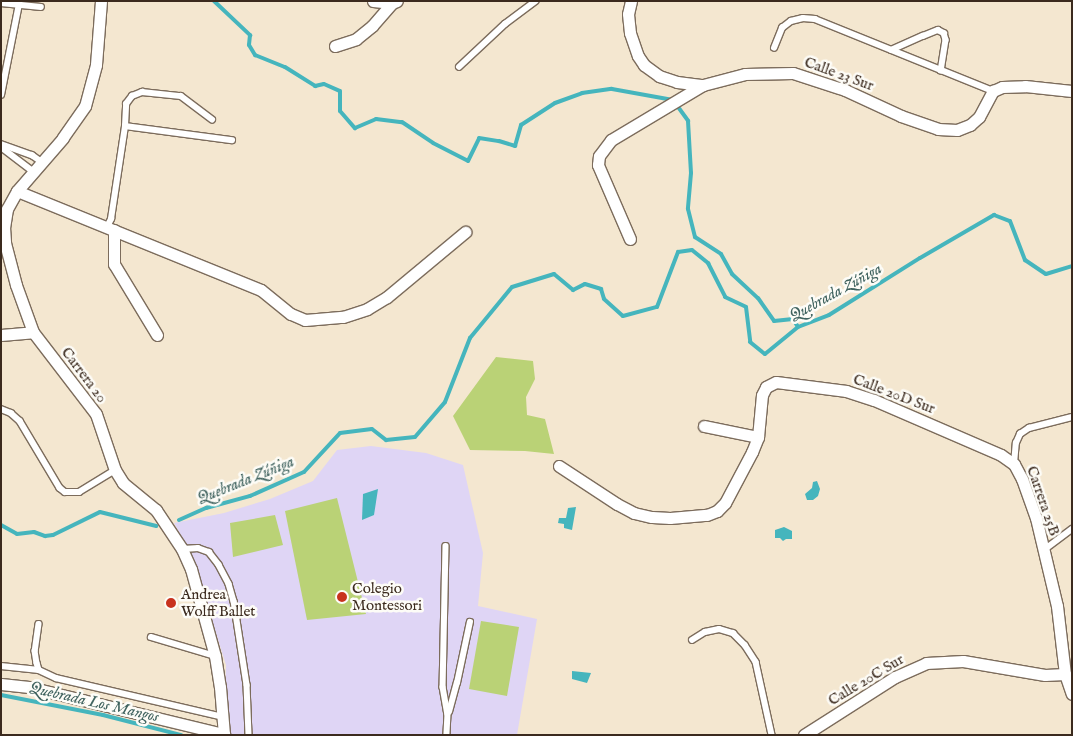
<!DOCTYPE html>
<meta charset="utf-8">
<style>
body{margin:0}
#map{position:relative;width:1073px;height:736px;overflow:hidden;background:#f4e7d0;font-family:"IM FELL English",serif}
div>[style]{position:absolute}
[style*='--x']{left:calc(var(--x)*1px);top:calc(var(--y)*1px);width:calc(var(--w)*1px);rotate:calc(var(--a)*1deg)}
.built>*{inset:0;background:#dfd5f5}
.green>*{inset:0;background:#bad276}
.water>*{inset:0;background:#45b5bd}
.stream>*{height:4px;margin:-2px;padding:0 2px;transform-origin:2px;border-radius:2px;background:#45b5bd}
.roads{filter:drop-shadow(1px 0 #7c6c5c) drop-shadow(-1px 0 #7c6c5c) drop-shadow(0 1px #7c6c5c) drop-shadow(0 -1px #7c6c5c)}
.lane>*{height:5.5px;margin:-2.75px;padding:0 2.75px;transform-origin:2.75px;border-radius:2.75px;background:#fff}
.street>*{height:11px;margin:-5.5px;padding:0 5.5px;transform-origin:5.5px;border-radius:5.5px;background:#fff}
.dots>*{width:14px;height:14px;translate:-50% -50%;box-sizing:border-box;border:2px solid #fdfcf7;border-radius:50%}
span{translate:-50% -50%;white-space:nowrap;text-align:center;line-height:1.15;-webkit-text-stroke:5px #fdfcf7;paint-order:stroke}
.street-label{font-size:15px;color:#3b2a1e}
.poi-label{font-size:15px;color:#3b2a1e}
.left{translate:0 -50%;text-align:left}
.water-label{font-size:16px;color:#3f625e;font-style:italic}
.frame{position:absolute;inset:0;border:2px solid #3b2a1e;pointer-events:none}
</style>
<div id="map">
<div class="built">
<div style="clip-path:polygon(371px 446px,426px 453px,463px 465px,483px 553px,478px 606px,537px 619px,517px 735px,229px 735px,225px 691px,226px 665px,191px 554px,174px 523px,224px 513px,270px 499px,313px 481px,337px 450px)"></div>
</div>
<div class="green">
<div style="clip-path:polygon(496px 357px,533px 361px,535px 379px,526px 397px,527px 415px,545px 419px,554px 454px,525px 451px,470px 450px,453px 416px)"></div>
<div style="clip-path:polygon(337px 498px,366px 614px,307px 620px,285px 511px)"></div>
<div style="clip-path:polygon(275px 515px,283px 545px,233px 557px,230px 523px)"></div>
<div style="clip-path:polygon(481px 621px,519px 627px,507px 696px,469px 689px)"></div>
</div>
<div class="water">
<div style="clip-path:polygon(817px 481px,820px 489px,818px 496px,813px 500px,807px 500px,805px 494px,812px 488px,813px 482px)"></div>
<div style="clip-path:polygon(378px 489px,374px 515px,362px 520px,363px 494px)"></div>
<div style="clip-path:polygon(576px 507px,572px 530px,564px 528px,564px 524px,558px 523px,559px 518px,566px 518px,568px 508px)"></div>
<div style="clip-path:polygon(784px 527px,792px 531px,792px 539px,786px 539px,783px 541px,780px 538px,775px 538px,775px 530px)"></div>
<div style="clip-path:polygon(572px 671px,591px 673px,587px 683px,572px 679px)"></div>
</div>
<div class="stream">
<div style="--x:214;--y:1;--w:50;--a:43.4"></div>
<div style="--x:250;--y:35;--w:10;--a:96"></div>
<div style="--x:249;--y:45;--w:12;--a:59"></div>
<div style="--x:255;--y:55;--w:32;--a:22"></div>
<div style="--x:285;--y:67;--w:36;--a:32"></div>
<div style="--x:315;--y:86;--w:9;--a:-13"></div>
<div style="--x:324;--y:84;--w:17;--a:24"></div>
<div style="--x:340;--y:91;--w:20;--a:90"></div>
<div style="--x:340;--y:111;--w:23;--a:49"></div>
<div style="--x:355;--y:128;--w:23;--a:-23"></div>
<div style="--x:376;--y:119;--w:26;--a:7"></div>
<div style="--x:402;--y:122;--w:37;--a:34"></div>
<div style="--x:433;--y:143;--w:39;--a:27"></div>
<div style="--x:468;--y:161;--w:25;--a:-64"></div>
<div style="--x:479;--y:138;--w:20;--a:9"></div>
<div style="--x:499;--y:141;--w:17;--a:17"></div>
<div style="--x:515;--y:146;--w:22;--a:-74"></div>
<div style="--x:521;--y:125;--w:40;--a:-32.9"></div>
<div style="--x:555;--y:103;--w:29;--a:-20"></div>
<div style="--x:582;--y:93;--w:30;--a:-8"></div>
<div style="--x:612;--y:89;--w:62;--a:10.2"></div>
<div style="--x:673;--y:100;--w:26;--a:54"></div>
<div style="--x:688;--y:121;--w:52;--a:86.7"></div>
<div style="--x:691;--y:173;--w:36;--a:95"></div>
<div style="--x:688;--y:209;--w:29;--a:76"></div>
<div style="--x:695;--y:237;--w:31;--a:33"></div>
<div style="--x:721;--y:254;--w:23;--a:61"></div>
<div style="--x:732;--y:274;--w:35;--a:43"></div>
<div style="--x:758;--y:298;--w:28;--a:55"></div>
<div style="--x:774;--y:321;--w:19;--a:-6"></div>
<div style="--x:793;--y:319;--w:9;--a:58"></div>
<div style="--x:179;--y:520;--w:30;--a:-24"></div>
<div style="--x:206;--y:508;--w:46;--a:-15.3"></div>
<div style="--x:250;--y:496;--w:59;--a:-24"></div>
<div style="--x:304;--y:472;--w:53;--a:-47.3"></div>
<div style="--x:340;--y:433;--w:32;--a:-7"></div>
<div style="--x:372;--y:429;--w:18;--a:38"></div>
<div style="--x:386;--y:440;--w:29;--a:-6"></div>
<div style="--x:415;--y:437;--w:46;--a:-49.4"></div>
<div style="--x:445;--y:402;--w:69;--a:-68.7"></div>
<div style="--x:470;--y:338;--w:66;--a:-50.5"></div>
<div style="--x:512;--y:287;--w:44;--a:-17.2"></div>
<div style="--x:554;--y:274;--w:25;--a:40"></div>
<div style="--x:573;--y:290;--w:13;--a:-27"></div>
<div style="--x:585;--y:284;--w:17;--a:17"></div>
<div style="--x:601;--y:289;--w:10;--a:73"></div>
<div style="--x:604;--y:299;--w:25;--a:42"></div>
<div style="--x:623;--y:316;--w:35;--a:-15"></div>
<div style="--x:657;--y:307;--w:59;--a:-69.1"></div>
<div style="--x:678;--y:252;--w:14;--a:-8"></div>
<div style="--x:692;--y:250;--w:21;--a:39"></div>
<div style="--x:708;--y:263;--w:38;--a:63"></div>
<div style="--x:725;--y:297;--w:23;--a:25"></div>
<div style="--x:746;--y:307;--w:35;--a:83"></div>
<div style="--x:750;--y:342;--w:19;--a:39"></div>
<div style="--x:765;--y:354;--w:43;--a:-39.3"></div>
<div style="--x:798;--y:327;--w:33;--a:-21"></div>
<div style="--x:829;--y:315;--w:107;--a:-32.1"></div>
<div style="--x:920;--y:258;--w:86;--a:-30.2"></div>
<div style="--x:994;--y:215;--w:17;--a:21"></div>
<div style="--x:1010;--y:221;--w:42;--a:69"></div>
<div style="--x:1025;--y:260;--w:25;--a:34"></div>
<div style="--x:1046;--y:274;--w:27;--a:-17"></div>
<div style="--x:1;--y:525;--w:18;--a:29"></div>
<div style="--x:17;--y:534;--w:17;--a:-7"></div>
<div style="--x:34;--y:532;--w:12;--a:20"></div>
<div style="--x:45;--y:536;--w:8;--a:-7"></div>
<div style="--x:53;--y:535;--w:52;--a:-26.1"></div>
<div style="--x:100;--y:512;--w:58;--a:14"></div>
<div style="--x:1;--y:695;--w:104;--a:11.1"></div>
<div style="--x:103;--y:715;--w:81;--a:14.4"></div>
</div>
<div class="roads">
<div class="lane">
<div style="--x:1;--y:3;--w:40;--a:5.7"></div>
<div style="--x:774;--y:48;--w:22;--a:-68"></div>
<div style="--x:782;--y:28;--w:11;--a:-38"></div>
<div style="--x:791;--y:21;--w:12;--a:-14"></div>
<div style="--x:803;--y:18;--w:12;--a:5"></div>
<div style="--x:815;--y:19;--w:192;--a:22"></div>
<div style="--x:891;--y:50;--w:35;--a:-24"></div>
<div style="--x:923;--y:36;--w:16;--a:-22"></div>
<div style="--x:938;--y:30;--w:7;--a:27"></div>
<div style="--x:944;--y:33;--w:7;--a:74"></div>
<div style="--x:946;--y:40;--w:31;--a:99"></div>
<div style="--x:459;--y:67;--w:63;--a:-43.1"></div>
<div style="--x:505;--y:24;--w:38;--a:-37"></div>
<div style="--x:1;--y:95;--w:93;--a:-78.8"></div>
<div style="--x:125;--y:126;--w:108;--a:7.5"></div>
<div style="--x:1;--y:144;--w:33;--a:20"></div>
<div style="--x:32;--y:155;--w:12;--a:35"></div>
<div style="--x:1;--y:147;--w:41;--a:37.1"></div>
<div style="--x:107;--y:227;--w:9;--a:-63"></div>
<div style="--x:111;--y:219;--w:94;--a:-81.4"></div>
<div style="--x:125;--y:126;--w:22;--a:-87"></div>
<div style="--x:126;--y:104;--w:10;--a:-53"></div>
<div style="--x:132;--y:96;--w:11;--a:-22"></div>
<div style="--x:142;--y:92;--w:39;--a:6"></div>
<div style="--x:181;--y:96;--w:39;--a:37"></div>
<div style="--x:1;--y:409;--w:11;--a:22"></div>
<div style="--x:11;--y:413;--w:12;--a:42"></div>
<div style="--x:20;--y:421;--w:78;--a:59.2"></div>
<div style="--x:60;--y:488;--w:6;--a:39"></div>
<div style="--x:65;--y:492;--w:14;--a:0"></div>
<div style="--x:79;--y:492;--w:42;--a:-31.4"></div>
<div style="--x:1014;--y:464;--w:21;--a:-85"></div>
<div style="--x:1016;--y:443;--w:10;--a:-66"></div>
<div style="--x:1020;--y:434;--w:11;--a:-34"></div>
<div style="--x:1029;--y:428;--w:44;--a:-14.3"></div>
<div style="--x:446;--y:546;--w:141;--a:91.2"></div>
<div style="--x:443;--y:687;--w:27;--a:80"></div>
<div style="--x:448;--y:714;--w:21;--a:93"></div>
<div style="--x:183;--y:549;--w:15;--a:-4"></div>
<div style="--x:198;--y:548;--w:12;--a:20"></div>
<div style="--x:209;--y:552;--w:16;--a:52"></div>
<div style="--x:219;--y:565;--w:21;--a:62"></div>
<div style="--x:229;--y:584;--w:18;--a:74"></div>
<div style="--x:234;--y:601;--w:85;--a:81.2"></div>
<div style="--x:247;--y:685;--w:50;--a:87.7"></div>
<div style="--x:1044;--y:550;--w:35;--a:-37"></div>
<div style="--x:39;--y:624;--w:27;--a:98"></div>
<div style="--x:35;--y:651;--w:12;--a:81"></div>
<div style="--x:37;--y:663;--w:7;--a:74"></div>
<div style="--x:39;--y:670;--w:19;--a:25"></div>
<div style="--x:56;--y:678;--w:171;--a:13.1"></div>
<div style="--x:151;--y:637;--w:67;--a:16.5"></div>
<div style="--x:692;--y:640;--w:15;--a:-32"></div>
<div style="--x:705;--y:632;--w:14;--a:-12"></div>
<div style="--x:719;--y:629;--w:15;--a:16"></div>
<div style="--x:733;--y:633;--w:17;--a:45"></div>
<div style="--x:745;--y:645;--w:20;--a:57"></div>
<div style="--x:756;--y:662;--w:75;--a:77.6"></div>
<div style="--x:1;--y:666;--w:38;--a:6"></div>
<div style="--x:449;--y:712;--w:30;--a:-75"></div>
<div style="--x:457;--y:683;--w:62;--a:-78"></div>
</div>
<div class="street">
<div style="--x:101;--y:1;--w:64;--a:94.5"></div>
<div style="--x:96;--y:65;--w:42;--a:105"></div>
<div style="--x:85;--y:106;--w:39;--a:125"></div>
<div style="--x:63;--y:138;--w:70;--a:131"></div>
<div style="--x:17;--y:191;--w:21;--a:119"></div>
<div style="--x:7;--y:209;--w:18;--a:99"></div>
<div style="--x:4;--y:227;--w:16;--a:86"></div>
<div style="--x:5;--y:243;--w:43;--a:75.3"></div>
<div style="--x:16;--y:285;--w:50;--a:70.1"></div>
<div style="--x:33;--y:332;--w:103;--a:52.5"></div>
<div style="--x:96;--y:414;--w:59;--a:71.3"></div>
<div style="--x:115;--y:470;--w:15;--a:58"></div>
<div style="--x:123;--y:483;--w:43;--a:39.3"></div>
<div style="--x:156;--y:510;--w:47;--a:56.3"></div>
<div style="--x:182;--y:549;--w:22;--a:66"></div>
<div style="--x:191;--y:569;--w:90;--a:74.6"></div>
<div style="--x:215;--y:656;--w:31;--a:81"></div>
<div style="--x:220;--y:687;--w:48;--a:85.2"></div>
<div style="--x:373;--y:1;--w:19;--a:6"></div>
<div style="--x:631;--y:1;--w:13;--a:103"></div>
<div style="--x:628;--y:14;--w:19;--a:84"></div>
<div style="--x:630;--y:33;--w:24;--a:71"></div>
<div style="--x:638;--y:56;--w:11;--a:56"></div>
<div style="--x:644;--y:65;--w:19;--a:36"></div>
<div style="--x:659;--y:76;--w:19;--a:18"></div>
<div style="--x:677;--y:82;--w:26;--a:7"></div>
<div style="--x:703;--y:85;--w:43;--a:-14.7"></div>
<div style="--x:745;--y:74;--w:48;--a:-1.2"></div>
<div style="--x:793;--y:73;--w:55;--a:18.1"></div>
<div style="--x:845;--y:90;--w:62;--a:24.9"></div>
<div style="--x:901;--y:116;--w:39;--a:19"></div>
<div style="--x:938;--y:129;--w:19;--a:3"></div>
<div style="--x:957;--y:130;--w:14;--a:-21"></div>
<div style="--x:970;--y:125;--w:12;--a:-42"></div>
<div style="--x:979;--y:117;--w:30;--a:-62"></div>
<div style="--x:993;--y:91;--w:10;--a:-24"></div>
<div style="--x:1002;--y:87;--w:23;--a:-2"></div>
<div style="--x:1025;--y:86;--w:47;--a:6.1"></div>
<div style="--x:335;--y:46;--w:22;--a:-18"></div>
<div style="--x:356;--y:39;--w:21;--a:-39"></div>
<div style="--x:372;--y:26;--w:30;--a:-49"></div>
<div style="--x:392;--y:3;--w:5;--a:-22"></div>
<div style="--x:17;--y:191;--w:263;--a:22.1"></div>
<div style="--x:261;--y:290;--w:38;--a:39"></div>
<div style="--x:291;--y:314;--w:15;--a:23"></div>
<div style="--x:305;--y:320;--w:38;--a:-5"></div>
<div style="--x:343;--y:317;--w:25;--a:-18"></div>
<div style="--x:367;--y:309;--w:23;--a:-31"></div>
<div style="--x:387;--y:297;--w:102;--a:-39.8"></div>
<div style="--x:114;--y:230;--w:34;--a:90"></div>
<div style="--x:114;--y:264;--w:83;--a:58.8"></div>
<div style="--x:630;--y:239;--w:81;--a:-113.4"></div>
<div style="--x:598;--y:165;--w:9;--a:-84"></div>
<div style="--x:599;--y:156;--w:20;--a:-53"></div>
<div style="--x:611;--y:140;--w:107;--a:-30.9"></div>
<div style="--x:1;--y:335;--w:32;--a:-5"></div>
<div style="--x:704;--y:426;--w:55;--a:11.5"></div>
<div style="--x:559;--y:466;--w:69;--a:33.2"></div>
<div style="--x:617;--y:504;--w:19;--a:28"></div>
<div style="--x:634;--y:513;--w:18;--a:13"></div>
<div style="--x:652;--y:517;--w:18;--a:3"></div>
<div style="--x:670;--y:518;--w:37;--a:-5"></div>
<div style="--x:707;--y:515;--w:11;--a:-22"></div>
<div style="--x:717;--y:511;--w:11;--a:-45"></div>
<div style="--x:725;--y:503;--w:58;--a:-62.1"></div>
<div style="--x:752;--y:452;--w:16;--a:-68"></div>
<div style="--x:758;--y:437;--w:42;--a:-84.6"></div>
<div style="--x:762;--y:395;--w:9;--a:-63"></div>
<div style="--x:766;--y:387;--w:11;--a:-27"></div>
<div style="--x:776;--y:382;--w:71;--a:7.3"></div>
<div style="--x:846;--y:391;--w:29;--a:18"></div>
<div style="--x:874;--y:400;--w:138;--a:23.4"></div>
<div style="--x:1001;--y:455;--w:16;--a:35"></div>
<div style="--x:1014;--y:464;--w:17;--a:62"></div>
<div style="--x:1022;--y:479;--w:41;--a:70.3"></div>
<div style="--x:1036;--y:518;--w:90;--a:76.6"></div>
<div style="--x:1057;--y:606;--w:68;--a:83.3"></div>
<div style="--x:1065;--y:674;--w:21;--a:71"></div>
<div style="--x:1;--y:684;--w:28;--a:6"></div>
<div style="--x:29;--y:687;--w:201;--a:13.6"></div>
<div style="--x:804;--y:735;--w:108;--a:-32.5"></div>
<div style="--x:895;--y:677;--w:34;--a:-24"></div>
<div style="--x:926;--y:663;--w:37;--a:-3"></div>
<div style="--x:963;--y:661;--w:83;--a:9.7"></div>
<div style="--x:1045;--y:675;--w:20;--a:-3"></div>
</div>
</div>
<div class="dots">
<div style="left:342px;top:597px;background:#c8321e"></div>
<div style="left:171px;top:603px;background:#c8321e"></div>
</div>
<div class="street-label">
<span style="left:839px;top:74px;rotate:20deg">Calle 23 Sur</span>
<span style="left:84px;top:375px;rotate:53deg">Carrera 20</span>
<span style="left:894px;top:394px;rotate:21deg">Calle 20D Sur</span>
<span style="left:1043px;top:501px;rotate:71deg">Carrera 25B</span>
<span style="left:866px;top:680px;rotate:-31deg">Calle 20C Sur</span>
</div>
<div class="poi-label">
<span class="left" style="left:352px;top:597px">Colegio<br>Montessori</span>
<span class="left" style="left:181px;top:603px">Andrea<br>Wolff Ballet</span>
</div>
<div class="water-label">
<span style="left:836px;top:293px;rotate:-29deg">Quebrada Zúñiga</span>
<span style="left:246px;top:481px;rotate:-22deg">Quebrada Zúñiga</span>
<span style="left:94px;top:703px;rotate:13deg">Quebrada Los Mangos</span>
</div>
<div class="frame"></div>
</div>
